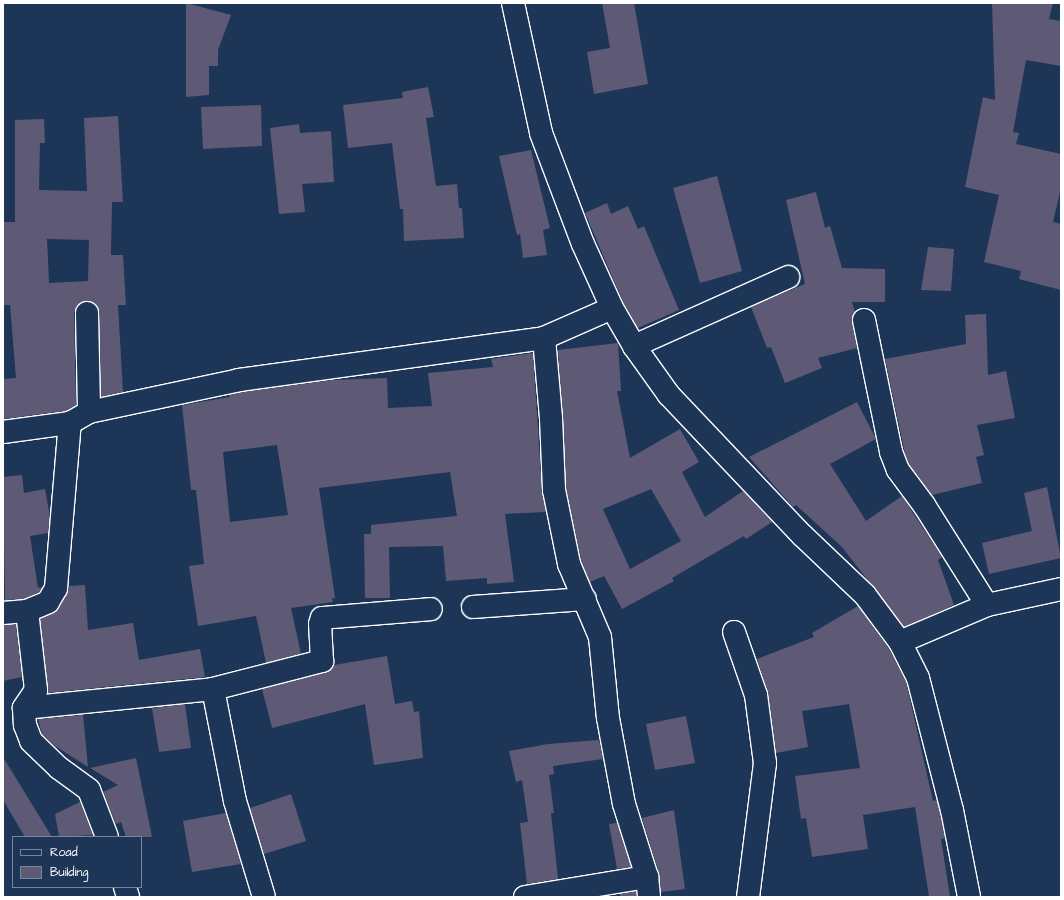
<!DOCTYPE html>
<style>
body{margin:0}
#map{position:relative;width:1064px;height:900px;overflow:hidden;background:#1d3557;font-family:"Architects Daughter",sans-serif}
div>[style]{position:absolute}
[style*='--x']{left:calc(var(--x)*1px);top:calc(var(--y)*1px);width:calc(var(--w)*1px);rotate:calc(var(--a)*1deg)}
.building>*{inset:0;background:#5e5a76}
.roads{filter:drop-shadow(1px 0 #fff) drop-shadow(-1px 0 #fff) drop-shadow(0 1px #fff) drop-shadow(0 -1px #fff)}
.minor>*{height:22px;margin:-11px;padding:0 11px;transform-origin:11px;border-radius:11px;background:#1d3557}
span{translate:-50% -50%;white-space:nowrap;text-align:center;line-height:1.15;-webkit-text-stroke:3.5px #1d3557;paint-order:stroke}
.frame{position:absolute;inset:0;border:4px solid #fff;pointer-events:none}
.legend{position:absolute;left:12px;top:836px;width:130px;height:52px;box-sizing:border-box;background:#1d3557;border:1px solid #77869a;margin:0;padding:5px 7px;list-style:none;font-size:12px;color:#fff}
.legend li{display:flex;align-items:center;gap:8px;height:20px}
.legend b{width:20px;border:1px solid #77869a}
</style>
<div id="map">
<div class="building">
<div style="clip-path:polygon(186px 3px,231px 15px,218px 50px,218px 66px,209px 66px,209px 95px,186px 97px)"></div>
<div style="clip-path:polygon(602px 3px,634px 3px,648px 84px,594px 94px,587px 52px,610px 48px)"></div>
<div style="clip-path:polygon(992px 3px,1053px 3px,1049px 19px,1061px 21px,1061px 66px,1026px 60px,1013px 132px,1019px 133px,1016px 144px,1061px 154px,1061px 188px,1053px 222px,1061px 224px,1061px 290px,1019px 279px,1021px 271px,984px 262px,999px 195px,965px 187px,983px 97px,995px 100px)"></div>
<div style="clip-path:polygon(428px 87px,434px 117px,426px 118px,436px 186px,457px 184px,459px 208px,462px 208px,464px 238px,404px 241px,403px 209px,400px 209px,392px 143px,348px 148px,343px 105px,403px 98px,402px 92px)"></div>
<div style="clip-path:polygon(261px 105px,262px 146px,203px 149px,201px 107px)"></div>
<div style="clip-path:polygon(evenodd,118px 116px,123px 202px,112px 202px,111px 255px,123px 255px,126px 305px,118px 305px,123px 392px,101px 397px,99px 312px,93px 302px,86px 301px,76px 307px,74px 313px,76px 405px,66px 411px,3px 419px,3px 379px,16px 378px,10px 305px,3px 305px,3px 222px,15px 222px,15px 120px,44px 119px,45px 143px,40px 143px,39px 190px,87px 191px,84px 118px,118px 116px,47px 239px,89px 240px,88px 281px,49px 283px,47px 239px)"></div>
<div style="clip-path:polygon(299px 124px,300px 133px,331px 131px,334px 182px,302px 184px,305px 212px,279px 214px,270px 128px)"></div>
<div style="clip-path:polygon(531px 150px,550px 228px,543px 230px,547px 255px,523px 258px,520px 234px,517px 235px,499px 156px)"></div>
<div style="clip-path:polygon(717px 176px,742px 271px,700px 283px,673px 188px)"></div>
<div style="clip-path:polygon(816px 192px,825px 228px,830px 226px,842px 268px,885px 269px,885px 302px,852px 302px,855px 312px,852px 322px,857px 348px,818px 358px,822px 368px,785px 383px,771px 347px,767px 348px,751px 307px,805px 284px,786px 200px)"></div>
<div style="clip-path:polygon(607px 203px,611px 214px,628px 206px,638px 229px,644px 226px,679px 310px,638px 328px,623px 302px,585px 213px)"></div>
<div style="clip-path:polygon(928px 247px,954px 249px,951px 291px,921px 290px)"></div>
<div style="clip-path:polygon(986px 314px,988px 375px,1006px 371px,1015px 418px,977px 425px,984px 455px,976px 457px,982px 483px,932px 495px,909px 464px,905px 454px,885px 359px,966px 344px,965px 315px)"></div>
<div style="clip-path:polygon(evenodd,618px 343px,621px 391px,617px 391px,630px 458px,680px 429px,699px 462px,682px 472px,705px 517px,743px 491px,772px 522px,746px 539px,744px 536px,672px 578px,674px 581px,622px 609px,604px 576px,590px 582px,581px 560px,566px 488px,558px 350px,618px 343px,651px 489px,681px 541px,630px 569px,603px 509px,651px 489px)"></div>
<div style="clip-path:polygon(evenodd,533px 353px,542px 491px,546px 512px,505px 514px,514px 582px,487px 584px,487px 578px,446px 581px,443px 546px,389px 547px,390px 598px,365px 598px,364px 534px,371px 534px,371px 525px,457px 516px,450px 472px,319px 488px,335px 598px,332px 598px,333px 602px,291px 608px,301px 654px,266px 663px,256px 616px,198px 626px,189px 566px,204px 564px,196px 490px,191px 490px,182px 405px,230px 397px,229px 395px,241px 392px,332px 380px,387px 378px,388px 408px,432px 406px,428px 373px,493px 367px,491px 359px,533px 353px,277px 445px,288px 515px,230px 522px,223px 452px,277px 445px)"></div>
<div style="clip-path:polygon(857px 402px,876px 439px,830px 464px,866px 521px,902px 496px,942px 557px,938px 560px,954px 605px,904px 627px,842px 547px,796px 505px,793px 507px,749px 457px)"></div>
<div style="clip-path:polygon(22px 475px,24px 493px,45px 489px,50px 517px,48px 533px,30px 536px,38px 588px,42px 587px,39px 592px,24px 599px,5px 600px,3px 477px)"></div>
<div style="clip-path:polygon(1047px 487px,1061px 558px,989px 574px,982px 543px,1032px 531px,1024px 493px)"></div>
<div style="clip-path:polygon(85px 585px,88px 630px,133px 623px,139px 660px,200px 649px,205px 677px,47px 693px,40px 619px,59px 609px,69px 586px)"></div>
<div style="clip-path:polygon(858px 606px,889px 649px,906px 682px,933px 801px,937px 800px,940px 813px,945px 838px,941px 839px,950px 897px,929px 897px,915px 807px,863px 815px,868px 849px,812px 857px,806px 818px,801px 819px,795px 776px,860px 768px,849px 704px,802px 711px,808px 747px,776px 753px,768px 693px,757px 659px,814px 637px,812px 633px)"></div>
<div style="clip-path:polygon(16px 624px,22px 677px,3px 681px,3px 625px)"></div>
<div style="clip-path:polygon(387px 656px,395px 704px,412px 701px,414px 712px,419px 711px,423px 758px,374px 765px,365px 704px,272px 728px,262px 689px,325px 673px,334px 665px)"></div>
<div style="clip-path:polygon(185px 704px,191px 748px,159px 752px,152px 708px)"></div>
<div style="clip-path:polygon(83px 715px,88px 767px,55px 746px,42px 734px,38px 719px)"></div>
<div style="clip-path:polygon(686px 716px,695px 763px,655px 770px,646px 724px)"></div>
<div style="clip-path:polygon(599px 740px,603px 759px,553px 766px,554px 774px,549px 775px,554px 813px,551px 813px,558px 879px,527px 884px,520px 823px,528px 822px,522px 780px,516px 782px,509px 751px,548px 744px)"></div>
<div style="clip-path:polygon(3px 757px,52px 837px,25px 837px,3px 800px)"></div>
<div style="clip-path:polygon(136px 758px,145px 802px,152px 837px,126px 837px,121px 822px,116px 824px,103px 792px,118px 785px,90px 768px)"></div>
<div style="clip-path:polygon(291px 794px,306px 841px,264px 854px,250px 808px)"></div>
<div style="clip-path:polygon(80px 802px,93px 835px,59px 837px,55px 814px)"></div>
<div style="clip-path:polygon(674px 810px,685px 889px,661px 892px,659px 873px,642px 818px)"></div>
<div style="clip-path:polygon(226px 813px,241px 864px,192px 872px,183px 821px)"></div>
<div style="clip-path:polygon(617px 823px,631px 867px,617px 869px,609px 824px)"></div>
<div style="clip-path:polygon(636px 891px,636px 897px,620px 897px,620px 894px)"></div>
</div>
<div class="roads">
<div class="minor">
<div style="--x:513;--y:3;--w:133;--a:77.8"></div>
<div style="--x:541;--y:133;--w:119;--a:69.3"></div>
<div style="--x:583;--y:244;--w:70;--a:65.6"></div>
<div style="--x:612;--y:308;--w:44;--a:59.9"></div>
<div style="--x:634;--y:346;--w:60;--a:54.5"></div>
<div style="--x:669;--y:395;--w:193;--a:46.5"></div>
<div style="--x:802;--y:535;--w:87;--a:43.6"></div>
<div style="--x:865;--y:595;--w:59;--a:53.3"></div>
<div style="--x:900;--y:642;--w:40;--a:63.4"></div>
<div style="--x:918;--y:678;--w:136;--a:75.6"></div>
<div style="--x:952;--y:810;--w:89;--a:78.9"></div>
<div style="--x:87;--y:313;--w:99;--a:88.8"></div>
<div style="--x:864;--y:320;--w:135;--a:78.4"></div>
<div style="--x:891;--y:452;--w:19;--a:69"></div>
<div style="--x:898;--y:470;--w:44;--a:53.4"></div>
<div style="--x:924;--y:505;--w:118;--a:57.8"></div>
<div style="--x:544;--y:338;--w:80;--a:85"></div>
<div style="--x:551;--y:418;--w:72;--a:87.6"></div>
<div style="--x:554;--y:490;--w:76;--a:78.5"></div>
<div style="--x:569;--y:564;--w:79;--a:67"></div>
<div style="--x:600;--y:637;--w:81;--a:84.4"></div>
<div style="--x:608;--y:718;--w:87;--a:79.5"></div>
<div style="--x:624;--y:804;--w:77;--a:72.5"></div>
<div style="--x:647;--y:877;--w:20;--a:84"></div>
<div style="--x:634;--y:346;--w:169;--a:-24.1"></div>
<div style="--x:3;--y:432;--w:68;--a:-7.7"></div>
<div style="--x:70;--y:423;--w:22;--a:-30"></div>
<div style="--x:89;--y:412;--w:153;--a:-12"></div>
<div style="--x:239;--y:380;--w:308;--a:-7.8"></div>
<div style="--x:544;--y:338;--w:74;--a:-23.8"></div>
<div style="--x:473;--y:607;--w:112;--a:-4.1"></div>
<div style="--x:27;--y:611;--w:80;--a:83.5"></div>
<div style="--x:36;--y:690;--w:22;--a:124"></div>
<div style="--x:24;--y:708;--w:17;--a:87"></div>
<div style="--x:25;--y:725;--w:17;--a:69"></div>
<div style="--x:31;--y:741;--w:39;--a:44"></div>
<div style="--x:59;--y:768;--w:37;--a:36"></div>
<div style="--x:89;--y:790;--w:50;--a:69"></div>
<div style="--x:3;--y:613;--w:24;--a:-5"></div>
<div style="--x:27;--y:611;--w:23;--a:-23"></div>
<div style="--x:48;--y:602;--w:16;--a:-60"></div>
<div style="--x:56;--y:588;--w:166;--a:-85.2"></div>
<div style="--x:734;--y:632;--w:67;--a:70.8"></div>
<div style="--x:756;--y:695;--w:69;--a:82.5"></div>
<div style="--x:765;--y:763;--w:135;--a:97.2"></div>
<div style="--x:900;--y:642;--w:95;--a:-23"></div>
<div style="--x:987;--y:605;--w:76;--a:-12.2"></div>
<div style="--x:213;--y:689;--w:114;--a:78.9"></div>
<div style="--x:235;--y:801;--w:100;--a:73.2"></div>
<div style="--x:24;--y:708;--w:190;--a:-5.7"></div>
<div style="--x:213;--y:689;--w:113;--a:-14.4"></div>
<div style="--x:322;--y:661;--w:37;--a:-93"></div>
<div style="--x:320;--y:624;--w:6;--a:-72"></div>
<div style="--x:322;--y:618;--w:109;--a:-4.7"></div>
<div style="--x:125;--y:887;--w:10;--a:73"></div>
<div style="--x:525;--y:897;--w:124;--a:-9.3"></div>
</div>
</div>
<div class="frame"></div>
<ul class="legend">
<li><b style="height:5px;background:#1d3557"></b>Road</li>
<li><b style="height:11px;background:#5e5a76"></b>Building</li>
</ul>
</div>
